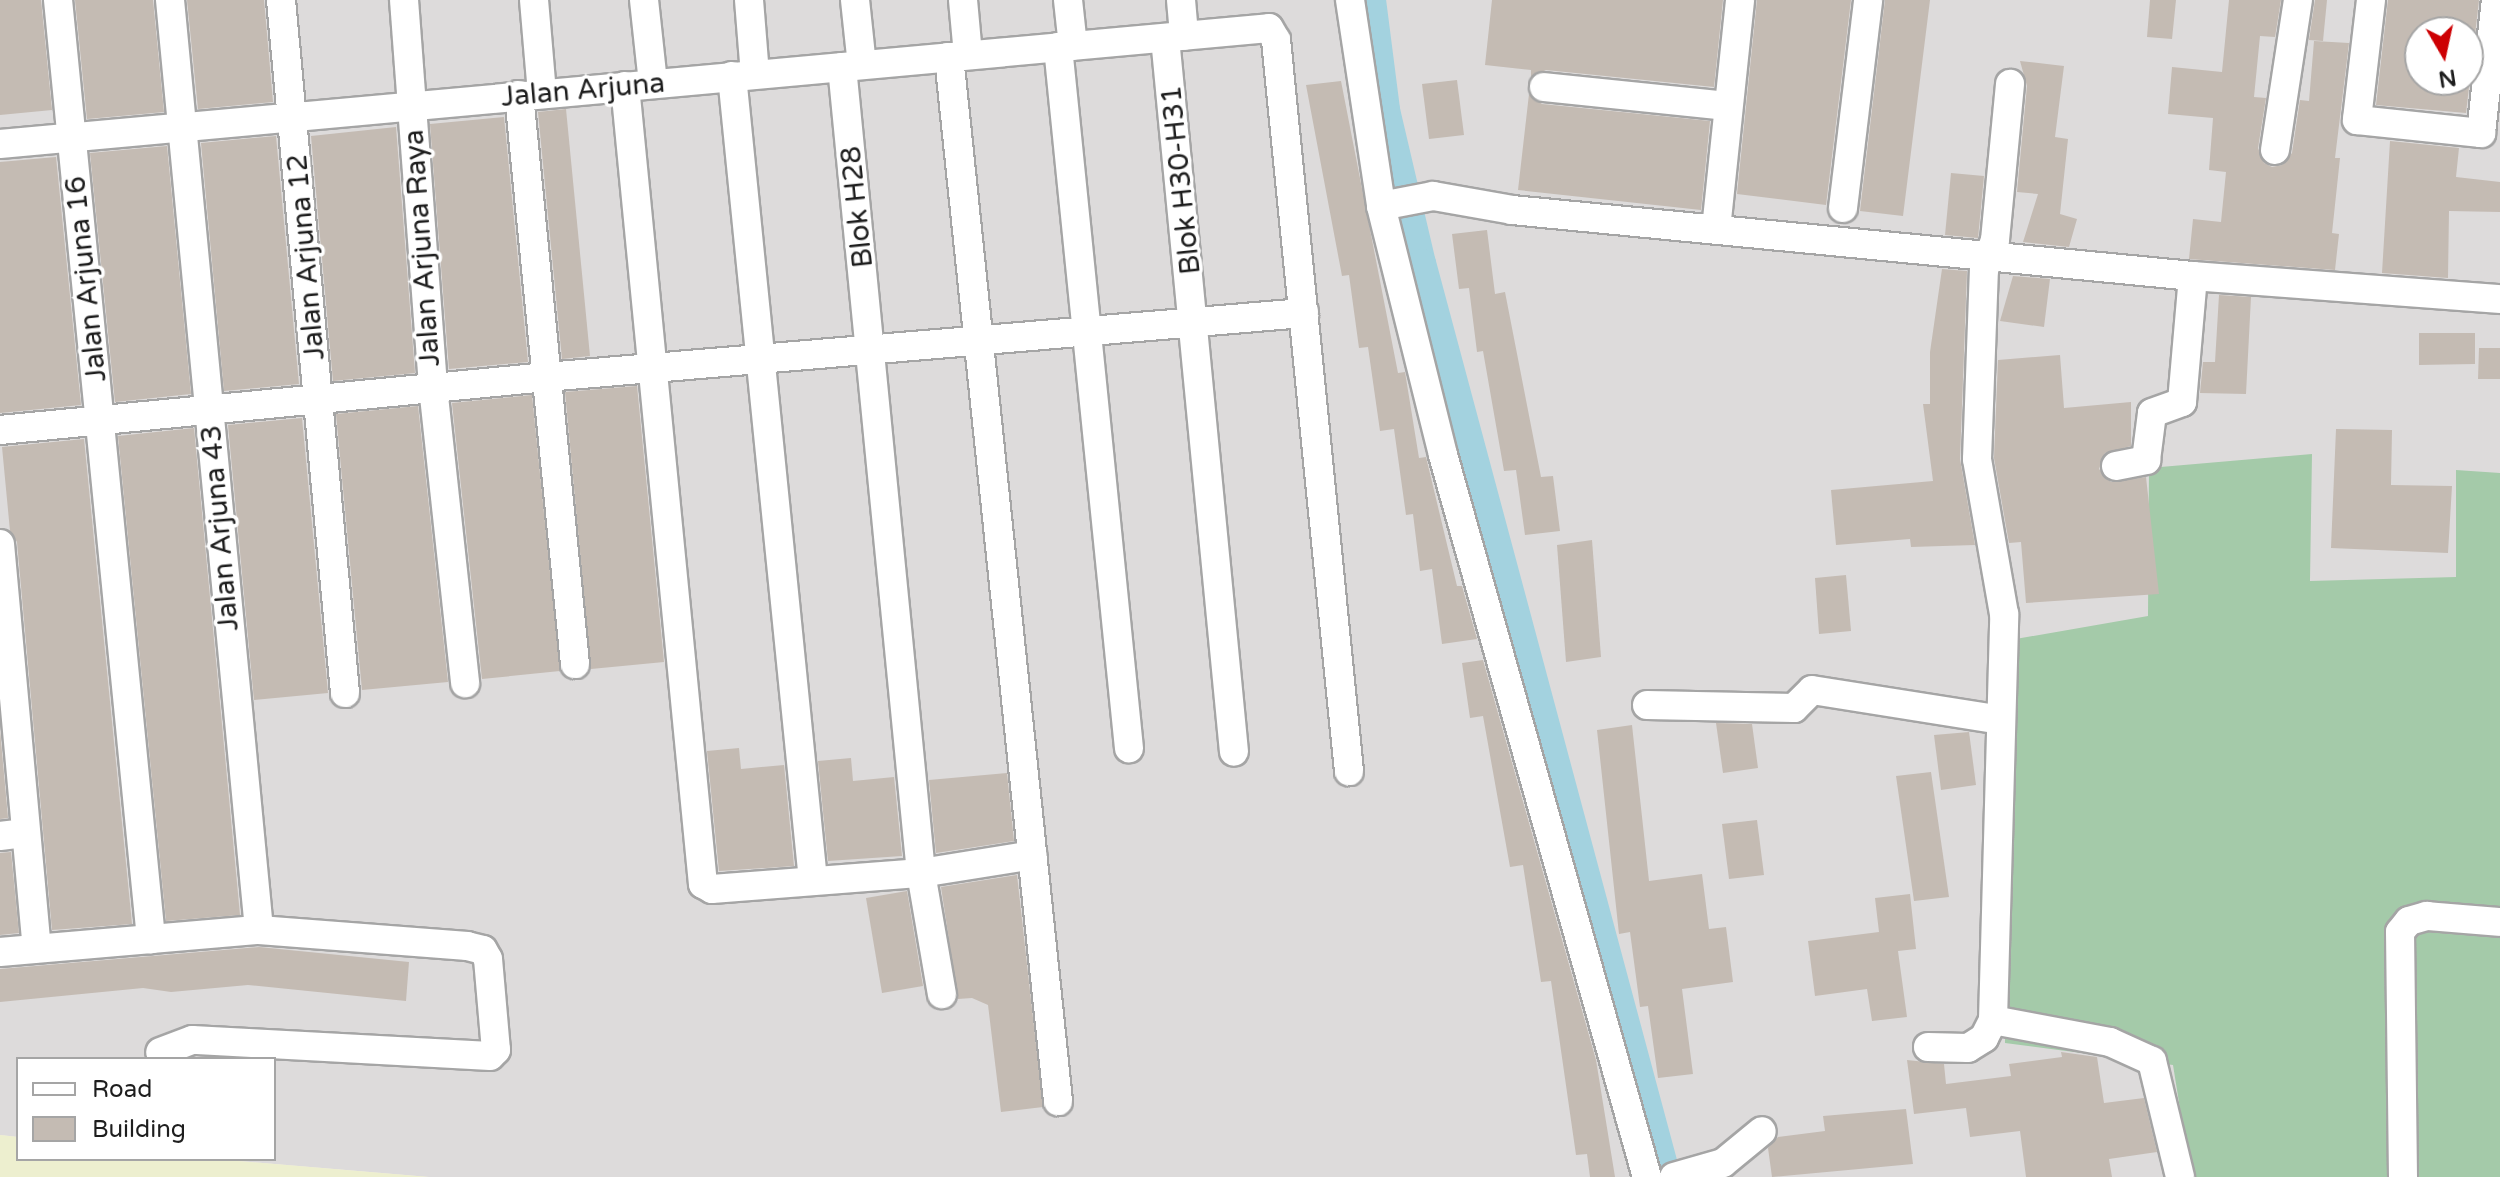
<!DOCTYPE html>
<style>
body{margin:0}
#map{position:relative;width:2500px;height:1177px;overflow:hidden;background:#f0ece4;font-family:"Varela Round",sans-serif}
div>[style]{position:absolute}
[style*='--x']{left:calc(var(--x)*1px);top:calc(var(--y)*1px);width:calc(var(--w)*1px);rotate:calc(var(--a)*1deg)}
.residential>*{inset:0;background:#dddbdb}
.farmland>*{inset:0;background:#edefcf}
.cemetery>*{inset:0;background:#a4caa9}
.canal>*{height:28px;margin:-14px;padding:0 14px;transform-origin:14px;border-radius:14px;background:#a3d2df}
.building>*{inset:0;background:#c4bbb3}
.roads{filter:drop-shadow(2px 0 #a5a5a5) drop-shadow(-2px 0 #a5a5a5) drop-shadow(0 2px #a5a5a5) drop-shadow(0 -2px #a5a5a5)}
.street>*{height:28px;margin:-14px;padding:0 14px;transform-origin:14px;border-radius:14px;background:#fff}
span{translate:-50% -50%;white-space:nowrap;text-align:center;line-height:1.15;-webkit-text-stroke:7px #fff;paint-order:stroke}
.street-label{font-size:28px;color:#1e1e1e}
.legend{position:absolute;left:16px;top:1057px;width:260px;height:104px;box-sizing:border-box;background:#fff;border:2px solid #a5a5a5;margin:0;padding:10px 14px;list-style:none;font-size:24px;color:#1e1e1e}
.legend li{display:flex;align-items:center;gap:16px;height:40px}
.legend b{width:40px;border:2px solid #a5a5a5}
.north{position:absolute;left:2404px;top:16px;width:80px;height:80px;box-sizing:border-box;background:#fff;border:2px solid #a5a5a5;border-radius:50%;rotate:171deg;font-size:22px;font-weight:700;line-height:32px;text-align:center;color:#1e1e1e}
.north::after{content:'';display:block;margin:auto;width:28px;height:36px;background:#cd0003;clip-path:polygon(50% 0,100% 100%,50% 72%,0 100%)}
</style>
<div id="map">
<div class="residential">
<div style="clip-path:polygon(evenodd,0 0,2500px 0,2500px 1177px,429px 1177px,215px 1159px,274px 1159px,274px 1059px,18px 1059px,18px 1137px,0 1135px,0 0,2420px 32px,2468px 32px,2468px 80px,2420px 80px,2420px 32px)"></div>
</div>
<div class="farmland">
<div style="clip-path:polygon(0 1135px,18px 1137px,18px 1159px,215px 1159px,429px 1177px,0 1177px)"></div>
</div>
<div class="cemetery">
<div style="clip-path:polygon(2312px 454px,2310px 581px,2456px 577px,2456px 470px,2500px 473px,2500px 1177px,2191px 1177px,2173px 1065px,2005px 1043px,2010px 640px,2148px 616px,2149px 468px)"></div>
</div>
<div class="canal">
<div style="--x:1372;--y:0;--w:111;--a:82.7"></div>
<div style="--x:1386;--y:110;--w:157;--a:76.8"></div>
<div style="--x:1422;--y:263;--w:946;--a:74.99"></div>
</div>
<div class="building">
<div style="clip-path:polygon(0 0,41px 0,52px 110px,0 115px)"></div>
<div style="clip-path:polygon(75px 0,153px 0,164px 112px,87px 119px)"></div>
<div style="clip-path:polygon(187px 0,264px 0,273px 102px,198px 109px)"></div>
<div style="clip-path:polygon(1492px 0,1723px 0,1714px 87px,1546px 70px,1531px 77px,1531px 70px,1485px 65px)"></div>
<div style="clip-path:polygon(1757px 0,1851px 0,1826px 205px,1737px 194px)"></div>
<div style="clip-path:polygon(1885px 0,1930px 0,1903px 216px,1860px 211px)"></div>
<div style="clip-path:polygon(2150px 0,2176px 0,2172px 39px,2147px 37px)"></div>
<div style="clip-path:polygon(2229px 0,2281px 0,2275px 37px,2260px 36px,2254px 97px,2266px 98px,2258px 148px,2264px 163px,2272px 167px,2282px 165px,2292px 153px,2300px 100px,2309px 101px,2314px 41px,2349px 43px,2335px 158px,2340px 158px,2332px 233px,2339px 234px,2335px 270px,2189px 259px,2193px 219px,2221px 222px,2226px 172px,2209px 170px,2213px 118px,2168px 114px,2172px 67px,2222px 72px)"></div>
<div style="clip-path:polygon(2315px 0,2327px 0,2323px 41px,2309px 40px)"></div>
<div style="clip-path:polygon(evenodd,2388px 0,2479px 0,2466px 113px,2376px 105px,2388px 0,2420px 32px,2468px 32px,2468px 80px,2420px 80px,2420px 32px)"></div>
<div style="clip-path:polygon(2020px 61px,2064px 66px,2055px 137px,2068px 139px,2060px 214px,2077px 219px,2069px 247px,2023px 242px,2038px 194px,2017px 192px,2027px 86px)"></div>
<div style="clip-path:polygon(1457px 80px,1464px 135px,1429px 139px,1422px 84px)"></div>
<div style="clip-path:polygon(1341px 81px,1398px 373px,1405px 372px,1419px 458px,1426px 457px,1457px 586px,1462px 586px,1477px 639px,1442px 644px,1432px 569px,1420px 571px,1413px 514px,1406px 515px,1394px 429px,1380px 431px,1368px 347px,1359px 348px,1349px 275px,1342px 276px,1306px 85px)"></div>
<div style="clip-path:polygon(1529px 94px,1542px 104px,1710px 121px,1701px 210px,1518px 190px)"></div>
<div style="clip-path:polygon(566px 109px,590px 356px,562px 359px,538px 112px)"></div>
<div style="clip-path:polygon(504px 117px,528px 362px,449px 369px,430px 124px)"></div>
<div style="clip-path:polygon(396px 127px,415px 373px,333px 381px,311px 136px)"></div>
<div style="clip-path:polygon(276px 136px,299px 384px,224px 391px,201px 143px)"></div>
<div style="clip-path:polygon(2390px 141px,2459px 148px,2456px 177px,2500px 182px,2500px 212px,2449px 211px,2448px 278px,2382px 273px)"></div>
<div style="clip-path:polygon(167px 146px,191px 394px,115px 402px,90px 153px)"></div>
<div style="clip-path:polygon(56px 157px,81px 405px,0 413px,0 162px)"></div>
<div style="clip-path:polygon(1951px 173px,1984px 176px,1978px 238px,1945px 235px)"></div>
<div style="clip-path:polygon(1487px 230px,1495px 294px,1505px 292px,1541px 477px,1553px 476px,1560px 531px,1525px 535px,1516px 470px,1504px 471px,1483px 351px,1477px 352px,1469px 288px,1459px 289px,1452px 234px)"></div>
<div style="clip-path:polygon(1942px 269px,1967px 271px,1960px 459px,1975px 545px,1911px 547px,1910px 539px,1836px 545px,1831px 490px,1933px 481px,1923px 404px,1930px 404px,1930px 352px)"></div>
<div style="clip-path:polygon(2013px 276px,2050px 279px,2044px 327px,2000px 321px)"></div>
<div style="clip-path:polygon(2219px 295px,2251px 297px,2246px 394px,2200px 393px,2203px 362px,2215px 362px)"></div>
<div style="clip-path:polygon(2419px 333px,2475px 333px,2475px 364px,2419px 365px)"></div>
<div style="clip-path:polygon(2479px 348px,2500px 348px,2500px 379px,2478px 379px)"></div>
<div style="clip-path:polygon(2060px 355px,2064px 408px,2131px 402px,2131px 446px,2105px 453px,2099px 469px,2111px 482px,2146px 477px,2159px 594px,2026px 603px,2021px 542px,2009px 543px,1994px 458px,1998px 360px)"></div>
<div style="clip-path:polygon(637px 386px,664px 662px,591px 669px,565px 392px)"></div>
<div style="clip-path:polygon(532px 395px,560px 671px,482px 679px,452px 403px)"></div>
<div style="clip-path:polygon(418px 406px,448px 682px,362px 690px,336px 414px)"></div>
<div style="clip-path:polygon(302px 418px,328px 693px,254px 700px,228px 425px)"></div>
<div style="clip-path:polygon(194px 428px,240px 915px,166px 921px,118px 436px)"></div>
<div style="clip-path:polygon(2336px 429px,2392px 430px,2391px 485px,2452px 486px,2448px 553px,2331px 548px)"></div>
<div style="clip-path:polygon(84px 439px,132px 924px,52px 930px,17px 542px,10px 531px,2px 447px)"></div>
<div style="clip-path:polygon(1592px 540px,1601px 657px,1566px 662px,1557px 545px)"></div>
<div style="clip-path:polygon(1846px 575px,1851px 631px,1819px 634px,1815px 578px)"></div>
<div style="clip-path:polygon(1483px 660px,1596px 1060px,1615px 1177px,1590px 1177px,1587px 1154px,1576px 1155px,1551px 981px,1541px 982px,1523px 865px,1510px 867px,1483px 716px,1470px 718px,1462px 663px)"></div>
<div style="clip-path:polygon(1716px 723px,1752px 724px,1758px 768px,1723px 773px)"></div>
<div style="clip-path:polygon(1632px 725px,1649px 881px,1702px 874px,1709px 929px,1726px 927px,1733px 982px,1682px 989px,1693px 1074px,1658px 1078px,1648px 1006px,1640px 1007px,1630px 932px,1619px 934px,1597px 730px)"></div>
<div style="clip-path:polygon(0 730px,8px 818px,0 819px)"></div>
<div style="clip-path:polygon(1969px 732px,1976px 785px,1941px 790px,1934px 735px)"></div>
<div style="clip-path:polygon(739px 748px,741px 769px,784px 765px,794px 866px,719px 871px,707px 751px)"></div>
<div style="clip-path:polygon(851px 758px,853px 781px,894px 777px,902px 856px,828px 861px,818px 761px)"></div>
<div style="clip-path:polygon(1931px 772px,1949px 897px,1914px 901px,1896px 776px)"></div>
<div style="clip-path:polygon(1007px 773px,1014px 841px,936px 853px,929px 780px)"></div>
<div style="clip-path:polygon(1757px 820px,1764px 875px,1729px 879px,1722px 824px)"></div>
<div style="clip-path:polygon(11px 852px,19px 933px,0 935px,0 853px)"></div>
<div style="clip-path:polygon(1017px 875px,1043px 1107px,1001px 1112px,988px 1005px,972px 998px,958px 999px,941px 887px)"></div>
<div style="clip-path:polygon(907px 891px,923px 986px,882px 993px,866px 898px)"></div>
<div style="clip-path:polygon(1910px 894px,1916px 949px,1898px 951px,1907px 1017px,1872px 1021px,1867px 989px,1815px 996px,1808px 941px,1879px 932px,1875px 898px)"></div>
<div style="clip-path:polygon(259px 947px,409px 962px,406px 1001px,248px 985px,171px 992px,143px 988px,0 1002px,0 969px)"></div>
<div style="clip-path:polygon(2061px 1052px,2097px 1057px,2104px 1103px,2144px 1098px,2157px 1152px,2109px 1159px,2112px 1177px,2026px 1177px,2020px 1131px,1970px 1137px,1966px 1108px,1914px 1114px,1907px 1060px,1944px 1064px,1946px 1084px,2011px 1076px,2009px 1064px,2062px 1057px)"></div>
<div style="clip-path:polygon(1906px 1109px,1913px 1164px,1772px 1177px,1768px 1148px,1778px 1137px,1825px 1131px,1823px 1116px)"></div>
</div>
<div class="roads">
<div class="street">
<div style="--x:58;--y:0;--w:944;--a:84.34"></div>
<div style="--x:170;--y:0;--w:934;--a:84.53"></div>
<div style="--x:281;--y:0;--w:696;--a:84.72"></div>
<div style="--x:404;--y:0;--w:388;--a:85.7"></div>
<div style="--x:433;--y:387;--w:298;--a:83.8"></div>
<div style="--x:534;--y:0;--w:93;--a:85.1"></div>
<div style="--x:644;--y:0;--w:83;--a:83.8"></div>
<div style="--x:749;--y:0;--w:74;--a:85.4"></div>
<div style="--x:855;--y:0;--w:65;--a:83.9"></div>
<div style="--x:963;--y:0;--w:55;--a:84.8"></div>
<div style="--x:1068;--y:0;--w:46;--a:83.8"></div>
<div style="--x:1181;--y:0;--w:36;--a:85"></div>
<div style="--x:1350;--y:0;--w:208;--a:81.4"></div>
<div style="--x:1381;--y:206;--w:257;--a:76"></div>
<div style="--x:1443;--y:455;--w:750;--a:74.22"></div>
<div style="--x:2371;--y:0;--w:121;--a:96.7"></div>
<div style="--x:2357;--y:120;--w:125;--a:6"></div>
<div style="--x:2481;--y:133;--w:134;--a:-83.6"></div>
<div style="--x:1165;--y:38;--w:717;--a:84.48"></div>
<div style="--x:1058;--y:47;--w:705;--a:84.22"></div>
<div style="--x:949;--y:57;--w:1050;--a:84.04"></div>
<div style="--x:842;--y:67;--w:810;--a:84.4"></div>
<div style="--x:921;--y:873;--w:123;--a:80.2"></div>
<div style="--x:732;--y:76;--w:809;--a:84.25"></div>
<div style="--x:625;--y:86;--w:802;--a:84.42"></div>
<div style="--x:703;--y:884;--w:10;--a:29"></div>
<div style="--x:712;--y:889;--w:210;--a:-4.4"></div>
<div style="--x:921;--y:873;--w:113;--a:-9.1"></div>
<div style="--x:1544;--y:87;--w:185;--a:5.9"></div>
<div style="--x:519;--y:95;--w:572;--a:84.38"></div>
<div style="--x:0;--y:144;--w:1274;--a:-5.22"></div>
<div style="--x:1269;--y:28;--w:14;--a:60"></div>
<div style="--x:1276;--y:40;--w:735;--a:84.3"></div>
<div style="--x:2275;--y:150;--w:152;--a:-81.3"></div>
<div style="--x:1381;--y:206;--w:53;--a:-10.9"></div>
<div style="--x:1433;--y:196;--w:80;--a:10"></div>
<div style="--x:1512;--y:210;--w:684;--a:5.54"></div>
<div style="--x:2193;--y:276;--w:308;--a:4.3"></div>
<div style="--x:1843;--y:208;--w:209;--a:-83.1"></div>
<div style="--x:1716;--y:229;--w:230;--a:-84"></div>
<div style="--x:0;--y:430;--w:549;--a:-5.54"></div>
<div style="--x:546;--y:377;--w:761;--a:-4.83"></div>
<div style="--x:2116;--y:466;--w:31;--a:-11"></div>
<div style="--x:2146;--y:460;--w:47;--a:-82.7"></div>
<div style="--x:2152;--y:413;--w:32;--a:-20"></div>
<div style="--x:2182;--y:402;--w:126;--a:-85"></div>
<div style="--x:0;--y:544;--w:406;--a:84.8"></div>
<div style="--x:1647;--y:705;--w:147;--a:1.2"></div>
<div style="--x:1794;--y:708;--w:25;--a:-45"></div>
<div style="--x:1812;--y:690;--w:191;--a:9"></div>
<div style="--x:0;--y:836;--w:26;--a:-7"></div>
<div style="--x:0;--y:952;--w:260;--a:-4.9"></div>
<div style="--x:259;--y:930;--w:209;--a:4.4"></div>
<div style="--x:467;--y:946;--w:16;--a:14"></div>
<div style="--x:483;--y:950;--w:10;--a:61"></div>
<div style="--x:488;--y:959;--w:91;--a:85"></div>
<div style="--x:496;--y:1050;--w:8;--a:135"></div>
<div style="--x:490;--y:1056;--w:298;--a:-176.9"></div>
<div style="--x:192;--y:1040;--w:34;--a:159"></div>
<div style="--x:1993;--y:1020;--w:119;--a:10.6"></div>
<div style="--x:2110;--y:1042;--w:46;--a:24.3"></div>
<div style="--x:2152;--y:1061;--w:119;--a:76.4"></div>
<div style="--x:1928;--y:1047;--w:40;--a:1.4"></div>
<div style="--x:1968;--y:1048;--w:19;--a:-32"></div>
<div style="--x:1984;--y:1038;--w:20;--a:-63"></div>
<div style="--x:1993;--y:1020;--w:406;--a:-88.4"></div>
<div style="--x:2004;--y:614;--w:157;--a:-99.9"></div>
<div style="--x:1977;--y:459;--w:189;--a:-87.9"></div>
<div style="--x:1984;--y:270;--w:32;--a:-70"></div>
<div style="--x:1995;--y:240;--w:157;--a:-84.5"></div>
<div style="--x:1674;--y:1177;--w:51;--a:-15.9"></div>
<div style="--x:1723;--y:1163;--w:50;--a:-39.4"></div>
<div style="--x:2403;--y:1177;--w:245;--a:-90.7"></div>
<div style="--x:2400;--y:932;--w:14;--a:-51"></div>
<div style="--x:2409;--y:921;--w:19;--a:-16"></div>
<div style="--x:2427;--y:916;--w:73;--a:4.7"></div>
</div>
</div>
<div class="street-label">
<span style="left:583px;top:90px;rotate:-5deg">Jalan Arjuna</span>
<span style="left:1181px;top:180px;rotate:-96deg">Blok H30-H31</span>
<span style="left:857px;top:207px;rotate:-96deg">Blok H28</span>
<span style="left:422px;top:248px;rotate:-94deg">Jalan Arjuna Raya</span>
<span style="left:306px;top:257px;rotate:-95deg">Jalan Arjuna 12</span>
<span style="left:86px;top:279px;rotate:-96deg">Jalan Arjuna 16</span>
<span style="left:220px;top:528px;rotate:-95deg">Jalan Arjuna 43</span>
</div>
<ul class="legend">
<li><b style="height:10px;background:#fff"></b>Road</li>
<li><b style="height:22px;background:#c4bbb3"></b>Building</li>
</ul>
<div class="north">N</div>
</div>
